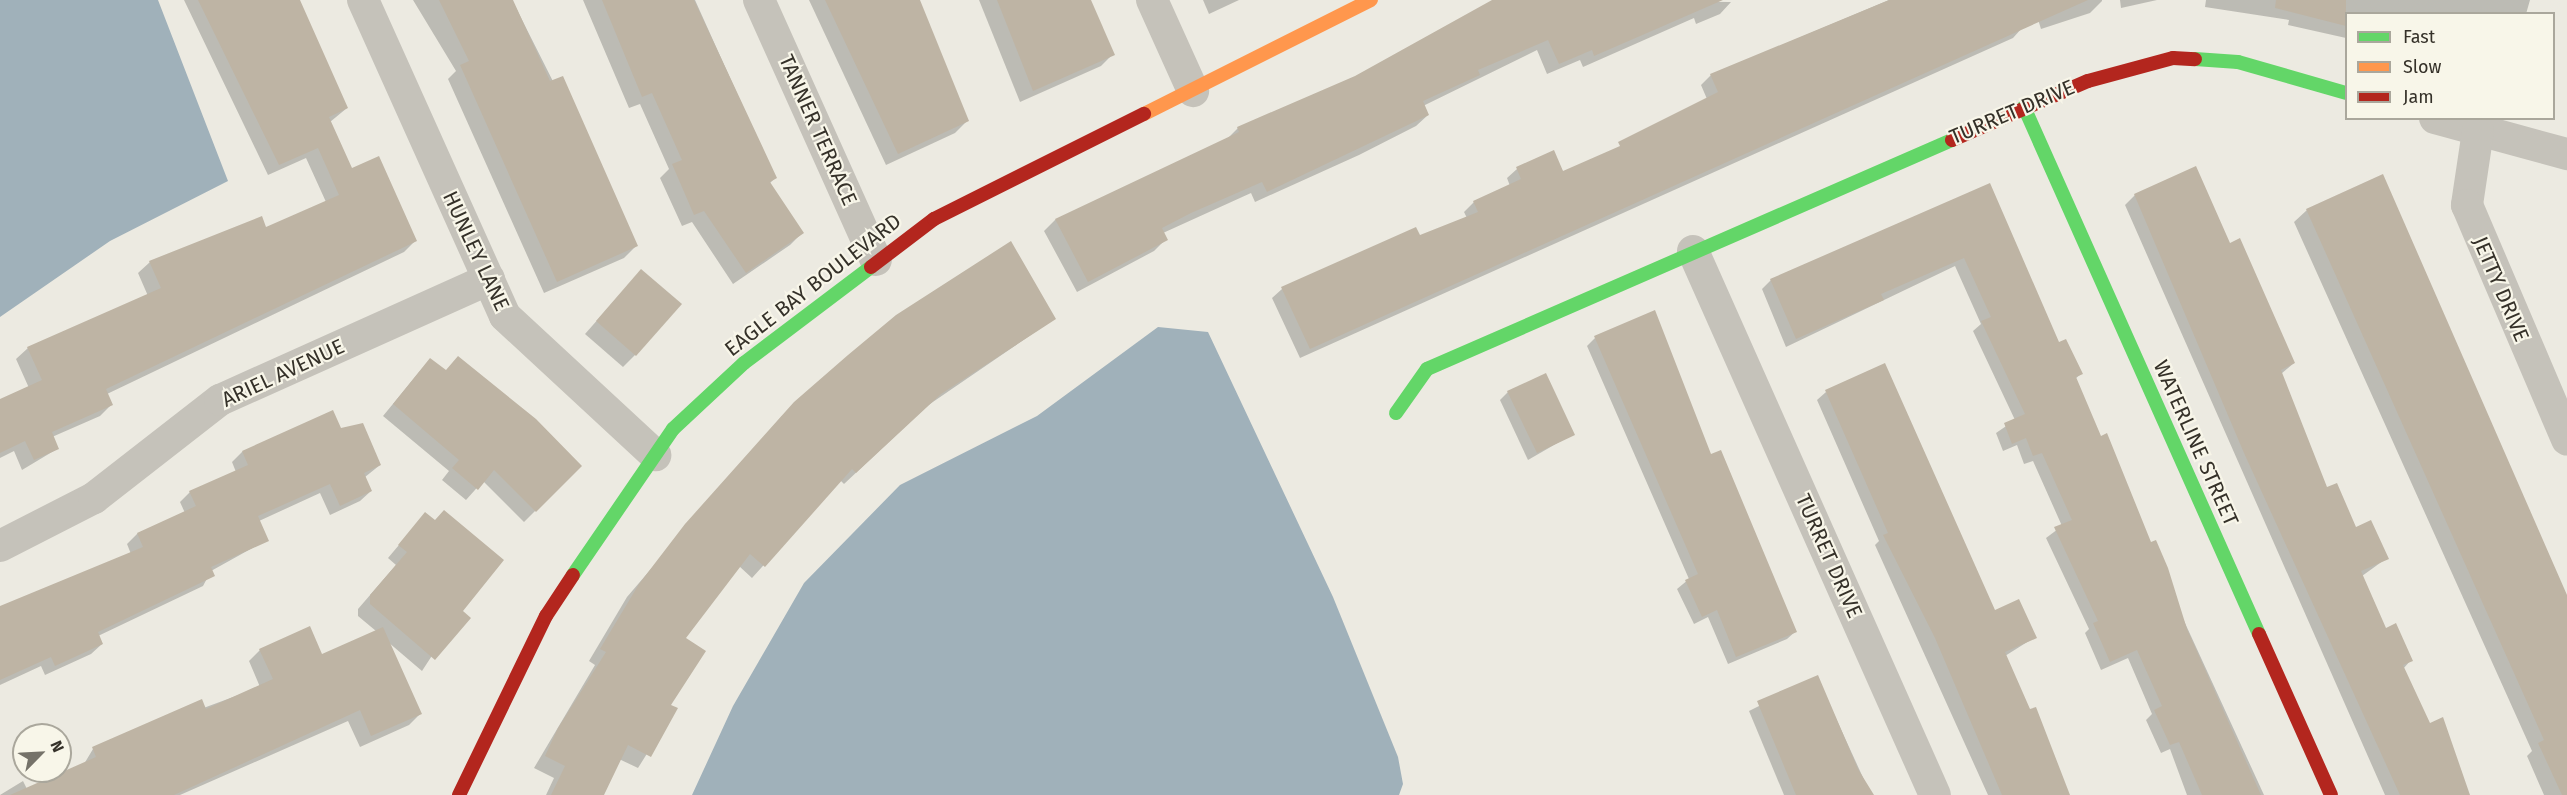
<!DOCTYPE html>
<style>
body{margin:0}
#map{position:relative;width:2567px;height:795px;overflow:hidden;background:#eceae1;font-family:"Fira Sans",sans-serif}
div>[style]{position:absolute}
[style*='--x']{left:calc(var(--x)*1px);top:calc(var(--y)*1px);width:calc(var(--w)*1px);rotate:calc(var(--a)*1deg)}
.water>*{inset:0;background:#a0b1ba}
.shadow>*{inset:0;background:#0003}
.building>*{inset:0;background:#beb4a4}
.street>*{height:32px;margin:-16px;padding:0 16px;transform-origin:16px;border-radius:16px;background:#c5c2ba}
.fast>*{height:14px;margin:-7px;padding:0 7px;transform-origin:7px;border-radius:7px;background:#63d668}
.slow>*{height:14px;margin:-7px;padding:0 7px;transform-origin:7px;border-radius:7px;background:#ff974d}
.jam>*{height:14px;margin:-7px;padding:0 7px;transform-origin:7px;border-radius:7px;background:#b3261e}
span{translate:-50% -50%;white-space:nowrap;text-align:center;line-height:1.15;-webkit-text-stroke:4.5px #f8f6e9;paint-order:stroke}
.street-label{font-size:21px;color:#353129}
.legend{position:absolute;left:2345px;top:12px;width:210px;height:108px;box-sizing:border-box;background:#f8f6e9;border:2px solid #aaa79c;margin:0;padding:8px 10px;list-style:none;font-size:18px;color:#353129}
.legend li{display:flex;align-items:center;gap:12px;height:30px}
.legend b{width:30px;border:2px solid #aaa79c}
.north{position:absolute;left:12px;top:723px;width:60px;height:60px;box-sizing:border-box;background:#f8f6e9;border:2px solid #aaa79c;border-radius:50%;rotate:66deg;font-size:16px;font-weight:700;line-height:24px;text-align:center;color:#353129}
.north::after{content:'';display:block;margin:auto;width:21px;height:27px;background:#757269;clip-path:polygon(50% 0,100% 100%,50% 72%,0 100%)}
</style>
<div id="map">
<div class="water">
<div style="clip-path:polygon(0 0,158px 0,228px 181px,110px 241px,0 317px)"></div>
<div style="clip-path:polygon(1158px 327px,1208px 332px,1333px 597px,1398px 757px,1403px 784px,1399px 795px,692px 795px,733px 706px,804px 583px,900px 485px,1037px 416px)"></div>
</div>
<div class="shadow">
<div style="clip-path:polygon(184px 0,299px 0,347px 108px,330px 122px,351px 170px,415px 241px,404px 252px,107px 394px,112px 404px,100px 416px,52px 437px,57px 449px,22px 470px,14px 451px,0 458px,0 402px,29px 388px,16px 359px,28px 348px,148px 296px,138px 273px,150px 262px,266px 229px,326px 202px,306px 158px,268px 175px)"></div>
<div style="clip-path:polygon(413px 0,512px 0,636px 246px,624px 258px,544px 293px,448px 79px,456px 71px)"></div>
<div style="clip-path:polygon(583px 0,695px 0,775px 178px,769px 184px,802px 233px,790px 245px,733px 284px,692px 222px,682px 226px,660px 178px,669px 169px,640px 104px,629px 108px)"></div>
<div style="clip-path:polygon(809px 0,918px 0,967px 121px,955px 133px,886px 165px)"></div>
<div style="clip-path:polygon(979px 0,1089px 0,1113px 54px,1101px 66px,1020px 102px)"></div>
<div style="clip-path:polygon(1203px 0,1239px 0,1209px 14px)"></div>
<div style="clip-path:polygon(1495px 0,1731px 2px,1720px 14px,1696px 24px,1694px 18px,1583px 67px,1580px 60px,1547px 74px,1537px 50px,1423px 106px,1428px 115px,1416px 126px,1359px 155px,1255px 202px,1251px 193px,1163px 233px,1166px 239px,1154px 251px,1077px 292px,1044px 231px,1055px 220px,1226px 140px,1238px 128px,1355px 78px)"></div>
<div style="clip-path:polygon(1889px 0,2010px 0,2022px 28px,2013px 38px,1300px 358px,1272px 298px,1282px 289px,1467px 218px,1464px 212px,1474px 202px,1510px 186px,1507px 178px,1517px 169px,1553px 152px,1563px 172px,1609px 153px,1707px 99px,1701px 85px,1711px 75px)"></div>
<div style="clip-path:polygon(2032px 0,2102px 0,2102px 1px,2090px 13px,2041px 29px)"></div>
<div style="clip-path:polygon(2120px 0,2157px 0,2121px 8px)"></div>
<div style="clip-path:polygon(2206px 0,2530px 0,2526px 14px,2346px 14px,2346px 38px,2288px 25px,2289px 20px,2205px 7px)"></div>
<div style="clip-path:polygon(1989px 185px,2059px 344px,2081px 374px,2075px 379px,2100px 438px,2264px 795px,2187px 795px,2170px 749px,2161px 753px,2146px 720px,2152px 714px,2128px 658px,2101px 670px,2085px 633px,2089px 629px,2046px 538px,2062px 526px,2033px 461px,2024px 464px,2017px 445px,2003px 451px,1996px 433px,2015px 420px,1973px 331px,1981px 324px,1955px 266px,1786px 347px,1762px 289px,1771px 280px)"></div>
<div style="clip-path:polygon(2135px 195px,2229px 245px,2294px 363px,2281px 374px,2326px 489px,2355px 529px,2387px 558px,2362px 576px,2386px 630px,2411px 660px,2403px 669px,2429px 725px,2442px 719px,2468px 795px,2385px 795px,2125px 205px)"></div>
<div style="clip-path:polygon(2307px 210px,2567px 597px,2567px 795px,2544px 795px,2527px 756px,2532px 751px,2294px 222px)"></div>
<div style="clip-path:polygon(630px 283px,635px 355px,623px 367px,585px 334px)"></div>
<div style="clip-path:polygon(1054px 319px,927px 406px,844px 484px,840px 480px,752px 578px,739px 566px,684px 639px,669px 705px,675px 709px,638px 768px,619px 759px,602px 795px,546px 795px,554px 778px,534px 768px,595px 665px,589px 661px,627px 597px,782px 416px)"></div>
<div style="clip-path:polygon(1595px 338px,1710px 456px,1796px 631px,1787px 639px,1728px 664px,1708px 617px,1694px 624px,1677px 589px,1689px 579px,1587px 346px)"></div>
<div style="clip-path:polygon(420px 371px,580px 466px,524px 522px,483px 481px,466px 500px,442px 480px,449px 471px,383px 416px)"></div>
<div style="clip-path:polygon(1508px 392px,1573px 434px,1528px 460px,1500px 400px)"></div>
<div style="clip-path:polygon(1826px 392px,1995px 612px,2035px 637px,2005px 656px,2069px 795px,1988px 795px,1875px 545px,1879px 541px,1817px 400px)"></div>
<div style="clip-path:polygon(340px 430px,380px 465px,365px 477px,371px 491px,360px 501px,330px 515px,320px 493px,259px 521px,267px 540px,211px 571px,203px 586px,98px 636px,102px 644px,91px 654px,45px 675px,41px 666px,0 685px,0 609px,131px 554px,127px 544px,137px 534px,185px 513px,180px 502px,190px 492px,236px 472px,232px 462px,242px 452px)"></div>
<div style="clip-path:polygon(425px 514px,461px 611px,422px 671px,388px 642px,420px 714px,409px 725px,360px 747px,348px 721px,180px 795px,0 795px,23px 781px,27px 789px,84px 764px,93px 749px,260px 687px,249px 661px,260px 650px,321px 656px,376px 631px,358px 616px,358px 609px,396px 565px,388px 558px)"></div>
<div style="clip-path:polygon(1817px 677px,1871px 795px,1784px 795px,1749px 711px)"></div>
</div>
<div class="building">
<div style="clip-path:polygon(198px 0,300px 0,348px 108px,329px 117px,352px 168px,379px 156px,417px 241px,106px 389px,113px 405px,52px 432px,59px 449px,34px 460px,25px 441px,0 453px,0 399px,42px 380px,27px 347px,161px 288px,149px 261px,262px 216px,266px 227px,339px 195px,318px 148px,279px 165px)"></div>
<div style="clip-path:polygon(439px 0,513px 0,550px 81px,563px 76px,638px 246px,557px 282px,460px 65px,469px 61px)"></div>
<div style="clip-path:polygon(602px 0,694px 0,777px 178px,770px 182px,804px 233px,746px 273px,704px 211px,694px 215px,672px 164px,682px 160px,652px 93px,642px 97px)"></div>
<div style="clip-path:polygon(825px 0,920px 0,969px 121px,898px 154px)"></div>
<div style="clip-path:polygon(997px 0,1091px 0,1115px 55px,1033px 91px)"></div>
<div style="clip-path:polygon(1492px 0,1723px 0,1594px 56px,1592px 50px,1559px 64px,1548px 40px,1478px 70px,1480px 75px,1423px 101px,1429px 115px,1267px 192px,1262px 182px,1191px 213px,1162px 228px,1168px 240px,1088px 282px,1055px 219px,1239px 132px,1237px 127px,1355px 76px)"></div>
<div style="clip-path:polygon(1889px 0,2088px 0,1310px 349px,1281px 287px,1416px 227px,1420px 235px,1478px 212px,1473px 201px,1521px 179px,1516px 167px,1554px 150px,1563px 171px,1620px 146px,1618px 142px,1718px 92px,1710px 74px)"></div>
<div style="clip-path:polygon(2276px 0,2346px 0,2346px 26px,2275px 8px)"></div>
<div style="clip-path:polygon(2196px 166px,2230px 243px,2240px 238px,2295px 363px,2281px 370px,2327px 487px,2337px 483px,2356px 527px,2371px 520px,2389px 559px,2361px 571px,2386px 628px,2396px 623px,2413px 661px,2403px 665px,2430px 723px,2443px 717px,2470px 795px,2400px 795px,2244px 453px,2134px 194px)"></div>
<div style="clip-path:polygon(2383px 174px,2567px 595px,2567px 795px,2562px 795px,2538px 743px,2544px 740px,2306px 209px)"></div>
<div style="clip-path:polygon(1990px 183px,2059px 342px,2066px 339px,2083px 374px,2076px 377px,2101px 436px,2107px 433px,2151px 542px,2156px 540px,2168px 568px,2187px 629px,2261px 795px,2202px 795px,2179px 742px,2170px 745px,2154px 710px,2162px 706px,2137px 650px,2110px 662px,2093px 623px,2098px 621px,2054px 527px,2072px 520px,2042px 453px,2033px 456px,2026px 438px,2012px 444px,2004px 423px,2025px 414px,1981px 321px,1991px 317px,1964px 258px,1881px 294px,1884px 300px,1796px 339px,1770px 279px)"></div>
<div style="clip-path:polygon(1011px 241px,1056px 319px,941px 394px,856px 473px,852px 469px,765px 567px,750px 554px,686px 638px,706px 651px,671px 705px,678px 708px,651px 757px,628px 745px,604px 795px,551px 795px,565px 766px,545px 756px,558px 728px,606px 652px,600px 649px,639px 584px,685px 524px,794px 402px,848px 355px,896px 315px)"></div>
<div style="clip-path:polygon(641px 269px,682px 304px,636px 356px,596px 321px)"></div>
<div style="clip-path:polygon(1655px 310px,1711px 454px,1721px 450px,1797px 632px,1736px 657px,1717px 610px,1702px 617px,1685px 580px,1698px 574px,1594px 336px)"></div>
<div style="clip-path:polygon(458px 356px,536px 419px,582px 466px,536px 512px,494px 470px,478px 490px,452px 468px,459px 460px,393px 404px,430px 358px,446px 370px)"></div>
<div style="clip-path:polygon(1885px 363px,1995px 610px,2019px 599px,2037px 638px,2005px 652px,2030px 709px,2036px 707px,2070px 795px,2002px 795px,1935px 638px,1883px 535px,1888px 533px,1825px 390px)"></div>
<div style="clip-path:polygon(1546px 373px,1575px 435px,1537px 453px,1507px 391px)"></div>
<div style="clip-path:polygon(333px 410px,341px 428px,363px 423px,381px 465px,364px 473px,372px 491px,340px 506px,330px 484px,258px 516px,269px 541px,211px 567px,215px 576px,98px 632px,103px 644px,55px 666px,51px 657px,0 680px,0 606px,143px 547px,137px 533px,196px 506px,189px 491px,248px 465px,242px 451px)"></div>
<div style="clip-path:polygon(444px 510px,504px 560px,463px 611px,471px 618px,435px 660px,370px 604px,370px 595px,407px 552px,398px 545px,425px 512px,435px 520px)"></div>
<div style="clip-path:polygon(310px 626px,322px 654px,383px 627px,422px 714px,371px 736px,360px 710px,174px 795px,10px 795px,96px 757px,92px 747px,202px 699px,206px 709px,273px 679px,259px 649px)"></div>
<div style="clip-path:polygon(1818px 675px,1858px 769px,1874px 795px,1796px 795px,1757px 701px)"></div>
</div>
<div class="street">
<div style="--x:363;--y:0;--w:346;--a:65.8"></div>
<div style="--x:505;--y:316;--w:205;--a:42.8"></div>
<div style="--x:759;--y:0;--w:285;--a:65.8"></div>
<div style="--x:1152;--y:0;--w:100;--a:65.7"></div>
<div style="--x:2435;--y:118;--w:137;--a:15.3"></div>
<div style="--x:2478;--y:131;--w:75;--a:98.5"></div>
<div style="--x:2467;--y:205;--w:255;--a:66.9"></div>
<div style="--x:1693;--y:251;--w:595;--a:66.02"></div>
<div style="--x:0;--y:546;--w:106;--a:-27.1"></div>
<div style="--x:94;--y:498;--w:160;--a:-37.9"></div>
<div style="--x:220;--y:400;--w:295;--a:-24.2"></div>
</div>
<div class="fast">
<div style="--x:2195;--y:59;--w:43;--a:4"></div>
<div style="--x:2238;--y:62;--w:112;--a:16"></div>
<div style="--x:2024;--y:107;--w:577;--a:65.97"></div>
<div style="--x:1396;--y:413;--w:54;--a:-54.8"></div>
<div style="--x:1427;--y:369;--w:573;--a:-23.57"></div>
<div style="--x:573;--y:575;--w:177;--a:-55.6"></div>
<div style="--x:673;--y:429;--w:97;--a:-42.9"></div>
<div style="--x:744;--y:363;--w:159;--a:-37.1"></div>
</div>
<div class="slow">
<div style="--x:1144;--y:114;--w:254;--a:-26.7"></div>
</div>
<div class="jam">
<div style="--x:1952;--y:140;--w:148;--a:-23.5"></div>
<div style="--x:2088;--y:81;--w:88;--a:-15.1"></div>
<div style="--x:2173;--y:58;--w:22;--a:3"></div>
<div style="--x:871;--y:267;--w:79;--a:-37.3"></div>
<div style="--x:934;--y:219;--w:235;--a:-26.6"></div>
<div style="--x:2259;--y:634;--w:176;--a:65.9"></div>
<div style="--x:459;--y:795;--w:199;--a:-64.1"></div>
<div style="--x:546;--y:616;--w:49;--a:-56.6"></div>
</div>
<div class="street-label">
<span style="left:2012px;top:112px;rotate:-23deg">TURRET DRIVE</span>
<span style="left:818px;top:130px;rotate:66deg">TANNER TERRACE</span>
<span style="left:476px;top:251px;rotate:65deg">HUNLEY LANE</span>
<span style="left:813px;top:285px;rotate:-38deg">EAGLE BAY BOULEVARD</span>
<span style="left:2501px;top:289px;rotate:67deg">JETTY DRIVE</span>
<span style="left:283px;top:373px;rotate:-25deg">ARIEL AVENUE</span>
<span style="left:2196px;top:443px;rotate:66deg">WATERLINE STREET</span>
<span style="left:1829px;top:556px;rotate:66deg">TURRET DRIVE</span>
</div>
<ul class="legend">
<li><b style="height:8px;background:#63d668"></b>Fast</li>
<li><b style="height:8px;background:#ff974d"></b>Slow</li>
<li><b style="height:8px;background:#b3261e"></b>Jam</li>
</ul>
<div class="north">N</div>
</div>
